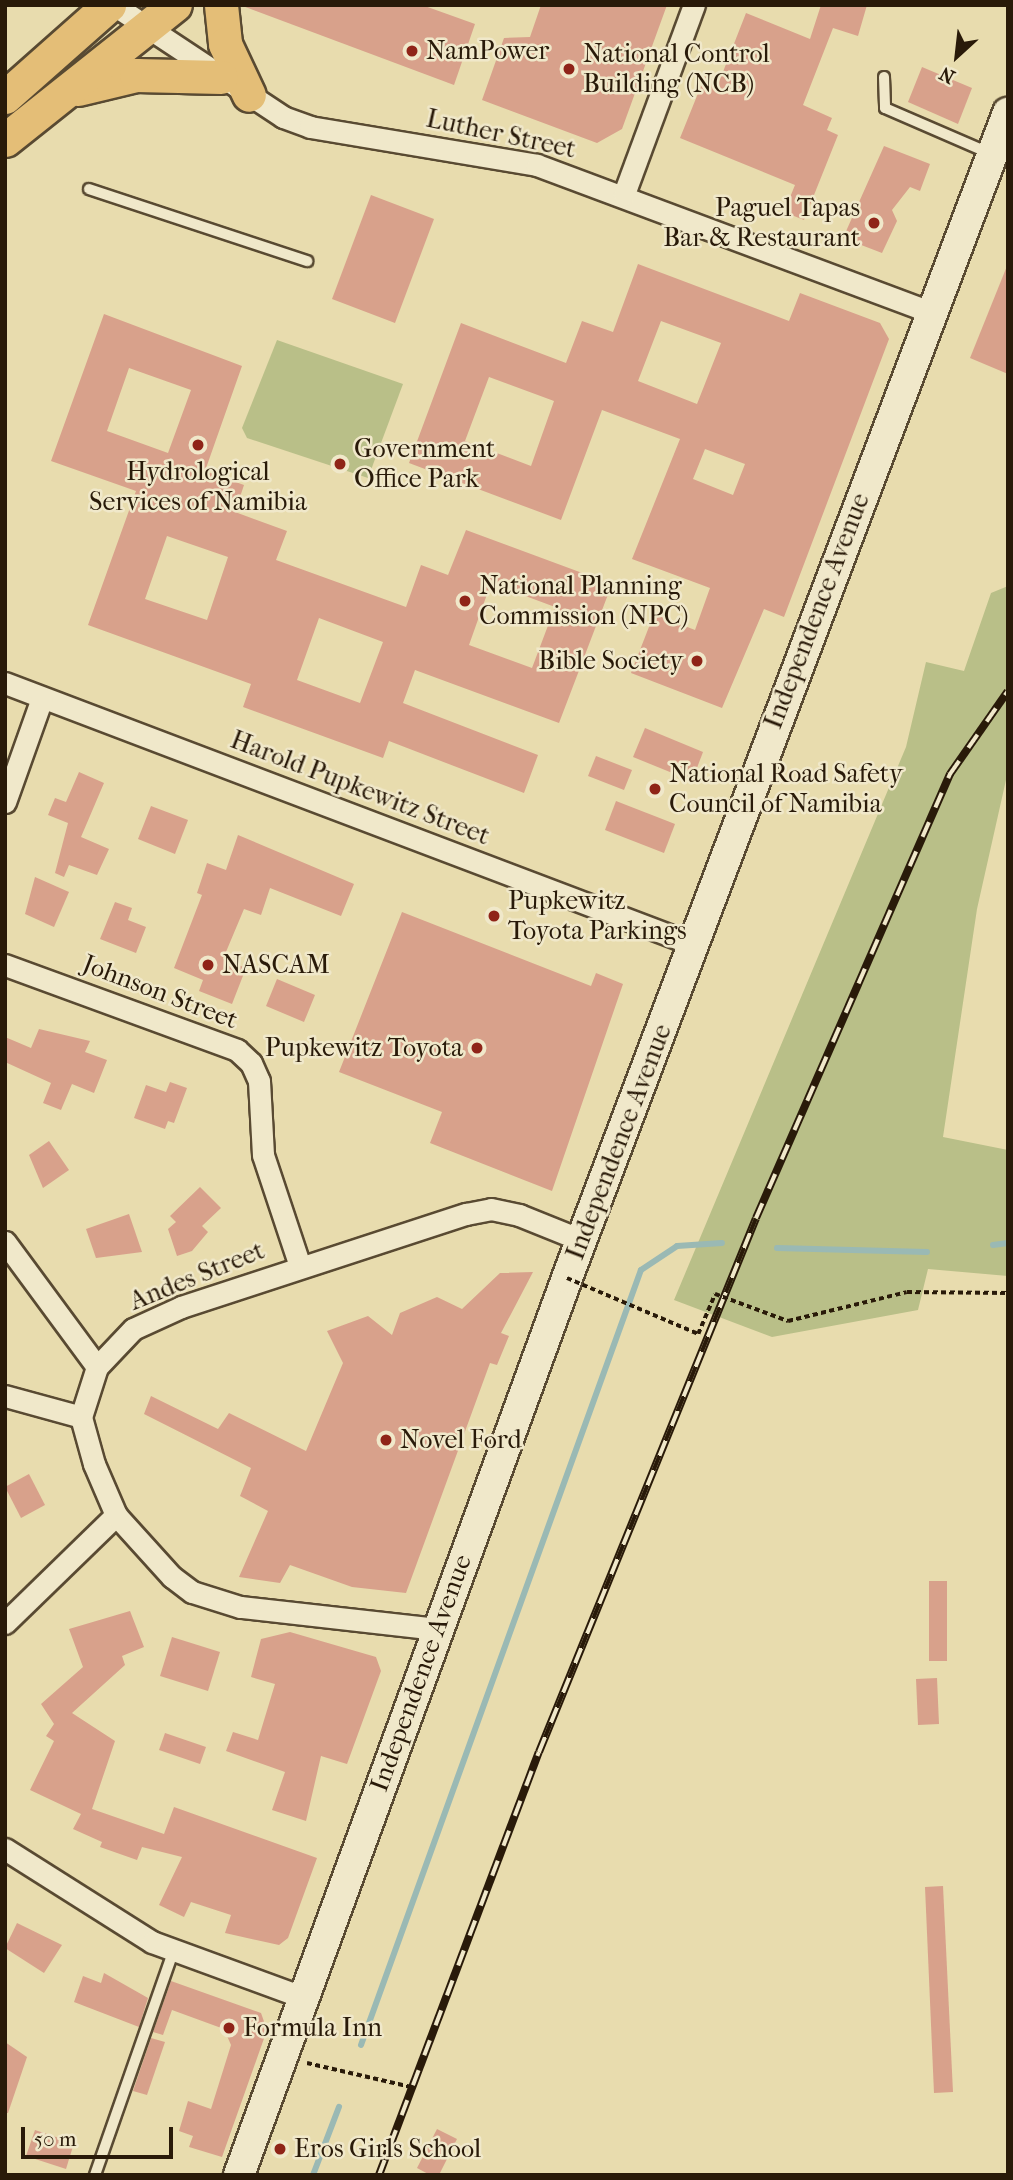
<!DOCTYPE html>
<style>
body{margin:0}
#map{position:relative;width:1013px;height:2180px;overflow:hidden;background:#e8dcae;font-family:"IM FELL French Canon",serif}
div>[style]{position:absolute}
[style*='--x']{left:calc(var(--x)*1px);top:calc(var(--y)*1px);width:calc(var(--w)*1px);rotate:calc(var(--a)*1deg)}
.green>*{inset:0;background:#b9bf88}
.stream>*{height:6px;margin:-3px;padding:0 3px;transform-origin:3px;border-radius:3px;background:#9ab9b4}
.building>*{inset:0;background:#d8a18b}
.path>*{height:3.5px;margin-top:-1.75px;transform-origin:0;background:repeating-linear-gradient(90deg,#291a09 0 5px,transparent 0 8.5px)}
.roads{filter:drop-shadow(2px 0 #594a32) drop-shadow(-2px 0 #594a32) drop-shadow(0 2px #594a32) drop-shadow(0 -2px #594a32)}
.service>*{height:10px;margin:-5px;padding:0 5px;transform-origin:5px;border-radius:5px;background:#f0e8ca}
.minor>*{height:21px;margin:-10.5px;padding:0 10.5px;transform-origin:10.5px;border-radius:10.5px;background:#f0e8ca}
.secondary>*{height:30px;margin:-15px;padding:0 15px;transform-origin:15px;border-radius:15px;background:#f0e8ca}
.primary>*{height:33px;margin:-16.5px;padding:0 16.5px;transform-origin:16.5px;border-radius:16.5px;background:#e4be77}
.rail>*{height:8px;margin-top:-4px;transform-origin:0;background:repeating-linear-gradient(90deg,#f0e8ca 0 16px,#291a09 0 32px);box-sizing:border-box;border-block:2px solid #291a09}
.path-bridge>*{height:3.5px;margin-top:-1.75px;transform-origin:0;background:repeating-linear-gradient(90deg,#291a09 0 5px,transparent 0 8.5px)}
.dots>*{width:19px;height:19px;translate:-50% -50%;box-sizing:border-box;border:4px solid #f0e8ca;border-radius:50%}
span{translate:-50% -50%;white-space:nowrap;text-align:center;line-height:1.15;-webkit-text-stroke:5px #f0e8ca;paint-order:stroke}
.poi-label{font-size:26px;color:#291a09}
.left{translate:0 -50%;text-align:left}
.right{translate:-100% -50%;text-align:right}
.street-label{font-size:26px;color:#291a09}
.frame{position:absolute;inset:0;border:7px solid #291a09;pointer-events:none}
.north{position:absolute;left:922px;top:21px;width:70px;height:70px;-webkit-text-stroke:5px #f0e8ca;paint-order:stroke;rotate:207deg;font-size:19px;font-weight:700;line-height:28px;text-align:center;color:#291a09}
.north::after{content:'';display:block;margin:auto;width:24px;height:32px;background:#291a09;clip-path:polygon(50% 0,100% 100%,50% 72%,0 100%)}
.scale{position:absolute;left:21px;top:2127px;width:152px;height:32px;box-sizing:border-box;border:4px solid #291a09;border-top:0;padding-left:9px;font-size:21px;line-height:24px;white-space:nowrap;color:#291a09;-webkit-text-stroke:5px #f0e8ca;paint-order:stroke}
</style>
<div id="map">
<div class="green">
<div style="clip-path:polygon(277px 340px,403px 384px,368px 478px,247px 438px,242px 428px)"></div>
<div style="clip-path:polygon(1008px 586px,1008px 771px,977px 909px,943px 1137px,1008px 1150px,1008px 1276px,928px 1269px,918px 1310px,772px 1337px,674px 1300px,906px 747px,926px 662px,964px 671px,991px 593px)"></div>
</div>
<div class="stream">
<div style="--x:993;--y:1245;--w:15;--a:-8"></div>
<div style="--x:777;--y:1248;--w:150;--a:1.5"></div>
<div style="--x:361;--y:2045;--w:824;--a:-70.14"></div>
<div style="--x:641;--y:1270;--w:43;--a:-33.7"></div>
<div style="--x:677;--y:1246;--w:45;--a:-3.8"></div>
<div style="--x:313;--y:2175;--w:73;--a:-69.1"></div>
</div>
<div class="building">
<div style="clip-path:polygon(240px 5px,422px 5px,475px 24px,454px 85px)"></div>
<div style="clip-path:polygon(541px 5px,667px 5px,622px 129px,597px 143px,482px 100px,504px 38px,530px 37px)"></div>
<div style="clip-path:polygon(821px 5px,867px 5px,858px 36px,833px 28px,803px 105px,832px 118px,827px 130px,838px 135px,804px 220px,784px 212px,795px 185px,680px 138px,705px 76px,719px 82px,746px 13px,810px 39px)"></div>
<div style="clip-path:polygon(922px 67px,972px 88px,958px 124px,908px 102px)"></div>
<div style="clip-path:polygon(884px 146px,930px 164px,920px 191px,910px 187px,892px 210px,897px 221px,882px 253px,843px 238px)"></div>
<div style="clip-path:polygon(371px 195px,434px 219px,395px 323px,332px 299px)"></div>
<div style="clip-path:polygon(evenodd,638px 264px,789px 321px,800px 293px,880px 323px,889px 339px,784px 617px,764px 609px,722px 708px,631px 673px,654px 614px,695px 630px,710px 588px,632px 559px,680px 439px,602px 410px,561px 520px,409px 463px,461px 323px,566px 363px,582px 321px,613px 332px,638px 264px,661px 321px,721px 343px,697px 404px,638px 381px,661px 321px,638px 264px,489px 377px,554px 401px,531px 466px,465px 441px,489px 377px,638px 264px,705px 449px,745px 464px,733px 495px,693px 479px,705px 449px)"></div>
<div style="clip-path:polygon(1007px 266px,1008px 266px,1008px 374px,970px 358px)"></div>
<div style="clip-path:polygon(evenodd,104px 314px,242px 366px,205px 471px,244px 485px,235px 512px,287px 531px,276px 560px,406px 607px,421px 565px,448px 575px,466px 530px,612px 584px,559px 723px,415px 670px,403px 703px,538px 755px,524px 793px,389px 741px,383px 758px,243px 707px,251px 684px,88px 625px,136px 491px,51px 461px,104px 314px,129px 368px,191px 390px,168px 453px,107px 431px,129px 368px,104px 314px,167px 536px,228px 557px,207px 620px,145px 599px,167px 536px,104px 314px,491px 583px,555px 607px,532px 668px,469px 645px,491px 583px,104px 314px,319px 618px,383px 642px,360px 703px,297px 680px,319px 618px)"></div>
<div style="clip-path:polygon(645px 728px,703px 752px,692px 781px,633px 757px)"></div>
<div style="clip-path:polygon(596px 756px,632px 770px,624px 790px,588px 776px)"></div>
<div style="clip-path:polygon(79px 772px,104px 783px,81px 837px,109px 849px,97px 875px,69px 865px,64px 877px,55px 873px,68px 823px,48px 815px,55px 798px,66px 802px)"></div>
<div style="clip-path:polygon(616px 801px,675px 824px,664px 853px,605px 830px)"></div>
<div style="clip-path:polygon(151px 806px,188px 820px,175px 854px,138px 839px)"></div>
<div style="clip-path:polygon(238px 835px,354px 884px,341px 916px,270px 888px,261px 915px,244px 909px,223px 959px,246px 968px,232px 1004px,199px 991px,203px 980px,174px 968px,202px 895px,197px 893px,207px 863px,226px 870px)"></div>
<div style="clip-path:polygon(35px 877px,69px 892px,54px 927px,25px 914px)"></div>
<div style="clip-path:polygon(115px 902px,132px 908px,128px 920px,146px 927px,136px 953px,100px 939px)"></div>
<div style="clip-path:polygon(402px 912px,591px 986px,596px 973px,623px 984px,552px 1191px,430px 1143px,442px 1112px,339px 1072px)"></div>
<div style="clip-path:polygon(277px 979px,315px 995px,304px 1022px,266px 1006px)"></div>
<div style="clip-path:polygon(39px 1029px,90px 1041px,85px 1052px,107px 1060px,94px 1093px,72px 1084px,61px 1110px,43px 1103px,51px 1083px,5px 1062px,5px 1037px,31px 1048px)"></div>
<div style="clip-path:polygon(170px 1082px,187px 1088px,174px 1123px,168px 1121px,165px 1129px,134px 1118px,146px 1085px,166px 1092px)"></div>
<div style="clip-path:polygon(49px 1141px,69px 1170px,43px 1188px,29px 1155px)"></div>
<div style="clip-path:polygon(200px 1187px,221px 1208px,202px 1226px,208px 1232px,192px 1251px,177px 1256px,168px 1229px,176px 1222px,170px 1216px)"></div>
<div style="clip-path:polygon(129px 1214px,142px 1252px,96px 1258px,86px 1229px)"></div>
<div style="clip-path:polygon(533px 1272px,501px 1333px,509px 1336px,497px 1365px,490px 1363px,406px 1593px,352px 1587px,290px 1565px,280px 1583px,239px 1577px,268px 1511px,240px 1496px,251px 1468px,144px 1414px,151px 1396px,218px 1429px,229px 1413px,306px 1451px,343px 1363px,327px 1331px,368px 1316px,392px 1335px,400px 1313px,437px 1297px,462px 1309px,500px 1273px)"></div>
<div style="clip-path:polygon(29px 1474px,45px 1505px,21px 1518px,5px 1487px)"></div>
<div style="clip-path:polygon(929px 1581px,947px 1581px,947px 1661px,929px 1661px)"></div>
<div style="clip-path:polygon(130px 1611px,144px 1647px,122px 1656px,125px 1665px,72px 1713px,115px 1741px,92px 1809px,164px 1834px,174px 1807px,317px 1858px,288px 1938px,279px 1945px,225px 1933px,231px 1915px,191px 1902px,184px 1917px,159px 1905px,182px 1857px,142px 1847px,137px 1860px,100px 1847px,102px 1842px,73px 1829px,81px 1814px,30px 1790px,54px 1741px,46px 1736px,54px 1724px,41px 1704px,83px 1667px,69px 1629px)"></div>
<div style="clip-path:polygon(290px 1632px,376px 1657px,381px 1671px,347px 1764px,321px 1756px,306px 1821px,272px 1810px,285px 1772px,226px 1751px,233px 1732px,258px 1740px,275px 1684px,251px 1677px,261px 1639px)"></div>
<div style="clip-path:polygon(172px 1637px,220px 1652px,208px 1691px,160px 1676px)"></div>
<div style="clip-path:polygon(937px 1678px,939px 1724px,918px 1725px,916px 1679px)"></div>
<div style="clip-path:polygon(165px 1733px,206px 1747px,200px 1764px,159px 1750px)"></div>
<div style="clip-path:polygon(943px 1886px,953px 2092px,934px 2093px,925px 1887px)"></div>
<div style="clip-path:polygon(17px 1923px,62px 1945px,44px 1973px,5px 1948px)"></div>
<div style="clip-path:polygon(104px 1973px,148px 1998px,139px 2027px,74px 2002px,83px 1976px,101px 1983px)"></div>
<div style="clip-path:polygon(171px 1981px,261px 2013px,267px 2030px,222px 2157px,189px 2147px,193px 2136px,179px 2131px,188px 2101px,211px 2109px,231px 2045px,224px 2029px,172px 2010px,163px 2035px,153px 2032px)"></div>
<div style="clip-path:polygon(151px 2038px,165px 2042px,147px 2095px,133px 2091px)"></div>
<div style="clip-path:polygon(5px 2042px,27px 2057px,8px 2113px,5px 2113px)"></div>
<div style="clip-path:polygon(437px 2129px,457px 2139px,439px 2175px,430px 2175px,417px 2168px)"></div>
<div style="clip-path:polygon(35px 2130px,74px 2143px,66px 2169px,26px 2156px)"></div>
</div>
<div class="path">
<div style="--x:307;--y:2063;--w:107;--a:13"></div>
</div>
<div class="roads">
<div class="service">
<div style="--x:884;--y:77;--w:31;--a:88"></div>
<div style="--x:885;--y:108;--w:113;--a:23.4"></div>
<div style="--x:89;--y:189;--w:230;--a:18.3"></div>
<div style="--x:95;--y:2175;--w:236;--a:-70.7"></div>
</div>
<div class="minor">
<div style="--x:114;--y:5;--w:203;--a:33.5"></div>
<div style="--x:283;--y:117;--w:29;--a:20"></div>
<div style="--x:310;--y:127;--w:230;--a:9.5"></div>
<div style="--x:537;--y:165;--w:420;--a:20.5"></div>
<div style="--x:624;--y:194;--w:202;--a:-69.7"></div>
<div style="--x:5;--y:683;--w:738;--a:20.79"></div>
<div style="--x:5;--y:802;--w:110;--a:-70.4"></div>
<div style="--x:5;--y:965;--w:247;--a:20.1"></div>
<div style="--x:237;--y:1050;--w:19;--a:43"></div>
<div style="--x:251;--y:1063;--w:20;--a:66"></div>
<div style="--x:259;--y:1081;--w:74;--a:86.9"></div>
<div style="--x:263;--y:1155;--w:117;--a:71.6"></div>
<div style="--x:5;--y:1242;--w:155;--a:53.6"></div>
<div style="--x:5;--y:1396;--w:79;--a:15.4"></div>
<div style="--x:5;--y:1623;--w:155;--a:-44.2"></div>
<div style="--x:437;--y:1629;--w:198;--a:-173.6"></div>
<div style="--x:240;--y:1607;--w:50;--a:-162.6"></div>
<div style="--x:192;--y:1592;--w:25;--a:-143"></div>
<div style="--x:172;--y:1577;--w:84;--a:-132.1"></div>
<div style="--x:116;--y:1515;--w:56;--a:-113.3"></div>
<div style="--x:94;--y:1464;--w:49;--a:-105.5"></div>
<div style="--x:81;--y:1417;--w:52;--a:-72.3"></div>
<div style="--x:97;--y:1367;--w:52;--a:-46.5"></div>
<div style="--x:133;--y:1329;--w:53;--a:-24.6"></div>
<div style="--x:181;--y:1307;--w:300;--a:-18.1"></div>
<div style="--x:466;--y:1214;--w:25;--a:-11"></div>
<div style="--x:491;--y:1209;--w:29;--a:12"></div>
<div style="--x:519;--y:1215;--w:67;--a:22"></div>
<div style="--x:5;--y:1849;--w:174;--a:32.3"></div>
<div style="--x:152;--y:1942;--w:160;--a:20.1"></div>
</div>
<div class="secondary">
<div style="--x:239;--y:2175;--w:955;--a:-69.91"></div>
<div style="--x:567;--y:1278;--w:1246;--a:-69.27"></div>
</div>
<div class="primary">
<div style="--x:221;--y:5;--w:39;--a:84"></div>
<div style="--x:225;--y:44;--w:56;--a:64.8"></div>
<div style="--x:78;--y:89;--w:60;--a:-13.6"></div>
<div style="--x:136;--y:75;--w:85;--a:1.3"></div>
<div style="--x:5;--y:97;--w:139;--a:-41.5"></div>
<div style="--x:5;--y:140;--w:217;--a:-38.5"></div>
</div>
</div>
<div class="rail">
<div style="--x:379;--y:2175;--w:452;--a:-69.3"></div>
<div style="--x:539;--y:1752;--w:576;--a:-67.88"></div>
<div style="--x:756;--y:1218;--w:485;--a:-66.4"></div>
<div style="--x:950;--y:774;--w:101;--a:-55.1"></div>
</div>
<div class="path-bridge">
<div style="--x:567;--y:1278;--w:142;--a:23.1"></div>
<div style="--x:698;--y:1334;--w:43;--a:-67"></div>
<div style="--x:715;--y:1294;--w:78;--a:20.3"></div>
<div style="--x:788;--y:1321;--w:122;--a:-13.7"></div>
<div style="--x:907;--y:1292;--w:101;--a:0.6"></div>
</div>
<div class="dots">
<div style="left:412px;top:51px;background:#8f2418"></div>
<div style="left:569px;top:69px;background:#8f2418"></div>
<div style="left:874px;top:223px;background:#8f2418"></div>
<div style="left:198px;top:445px;background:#8f2418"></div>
<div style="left:340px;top:464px;background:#8f2418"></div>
<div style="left:465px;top:601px;background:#8f2418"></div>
<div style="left:697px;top:661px;background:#8f2418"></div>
<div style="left:655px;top:789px;background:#8f2418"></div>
<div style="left:494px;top:916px;background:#8f2418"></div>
<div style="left:208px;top:965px;background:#8f2418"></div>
<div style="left:477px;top:1048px;background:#8f2418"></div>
<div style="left:386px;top:1440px;background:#8f2418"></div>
<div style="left:229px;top:2028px;background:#8f2418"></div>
<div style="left:280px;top:2149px;background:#8f2418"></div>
</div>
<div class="poi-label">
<span class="left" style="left:426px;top:51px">NamPower</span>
<span class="left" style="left:583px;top:69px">National Control<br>Building (NCB)</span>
<span class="right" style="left:860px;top:223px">Paguel Tapas<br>Bar &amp; Restaurant</span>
<span class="left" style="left:354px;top:464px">Government<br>Office Park</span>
<span style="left:198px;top:487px">Hydrological<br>Services of Namibia</span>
<span class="left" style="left:479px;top:601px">National Planning<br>Commission (NPC)</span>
<span class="right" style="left:683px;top:661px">Bible Society</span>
<span class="left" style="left:669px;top:789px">National Road Safety<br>Council of Namibia</span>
<span class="left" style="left:508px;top:916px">Pupkewitz<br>Toyota Parkings</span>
<span class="left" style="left:222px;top:965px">NASCAM</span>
<span class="right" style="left:463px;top:1048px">Pupkewitz Toyota</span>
<span class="left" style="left:400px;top:1440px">Novel Ford</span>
<span class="left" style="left:243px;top:2028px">Formula Inn</span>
<span class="left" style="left:294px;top:2149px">Eros Girls School</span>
</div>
<div class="street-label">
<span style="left:501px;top:134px;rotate:12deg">Luther Street</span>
<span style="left:817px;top:611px;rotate:-69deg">Independence Avenue</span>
<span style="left:360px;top:788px;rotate:21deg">Harold Pupkewitz Street</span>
<span style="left:160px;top:992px;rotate:21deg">Johnson Street</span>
<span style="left:619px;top:1142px;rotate:-69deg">Independence Avenue</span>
<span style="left:197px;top:1276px;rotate:-22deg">Andes Street</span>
<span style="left:421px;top:1673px;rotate:-70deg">Independence Avenue</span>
</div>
<div class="frame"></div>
<div class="north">N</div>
<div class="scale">50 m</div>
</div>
